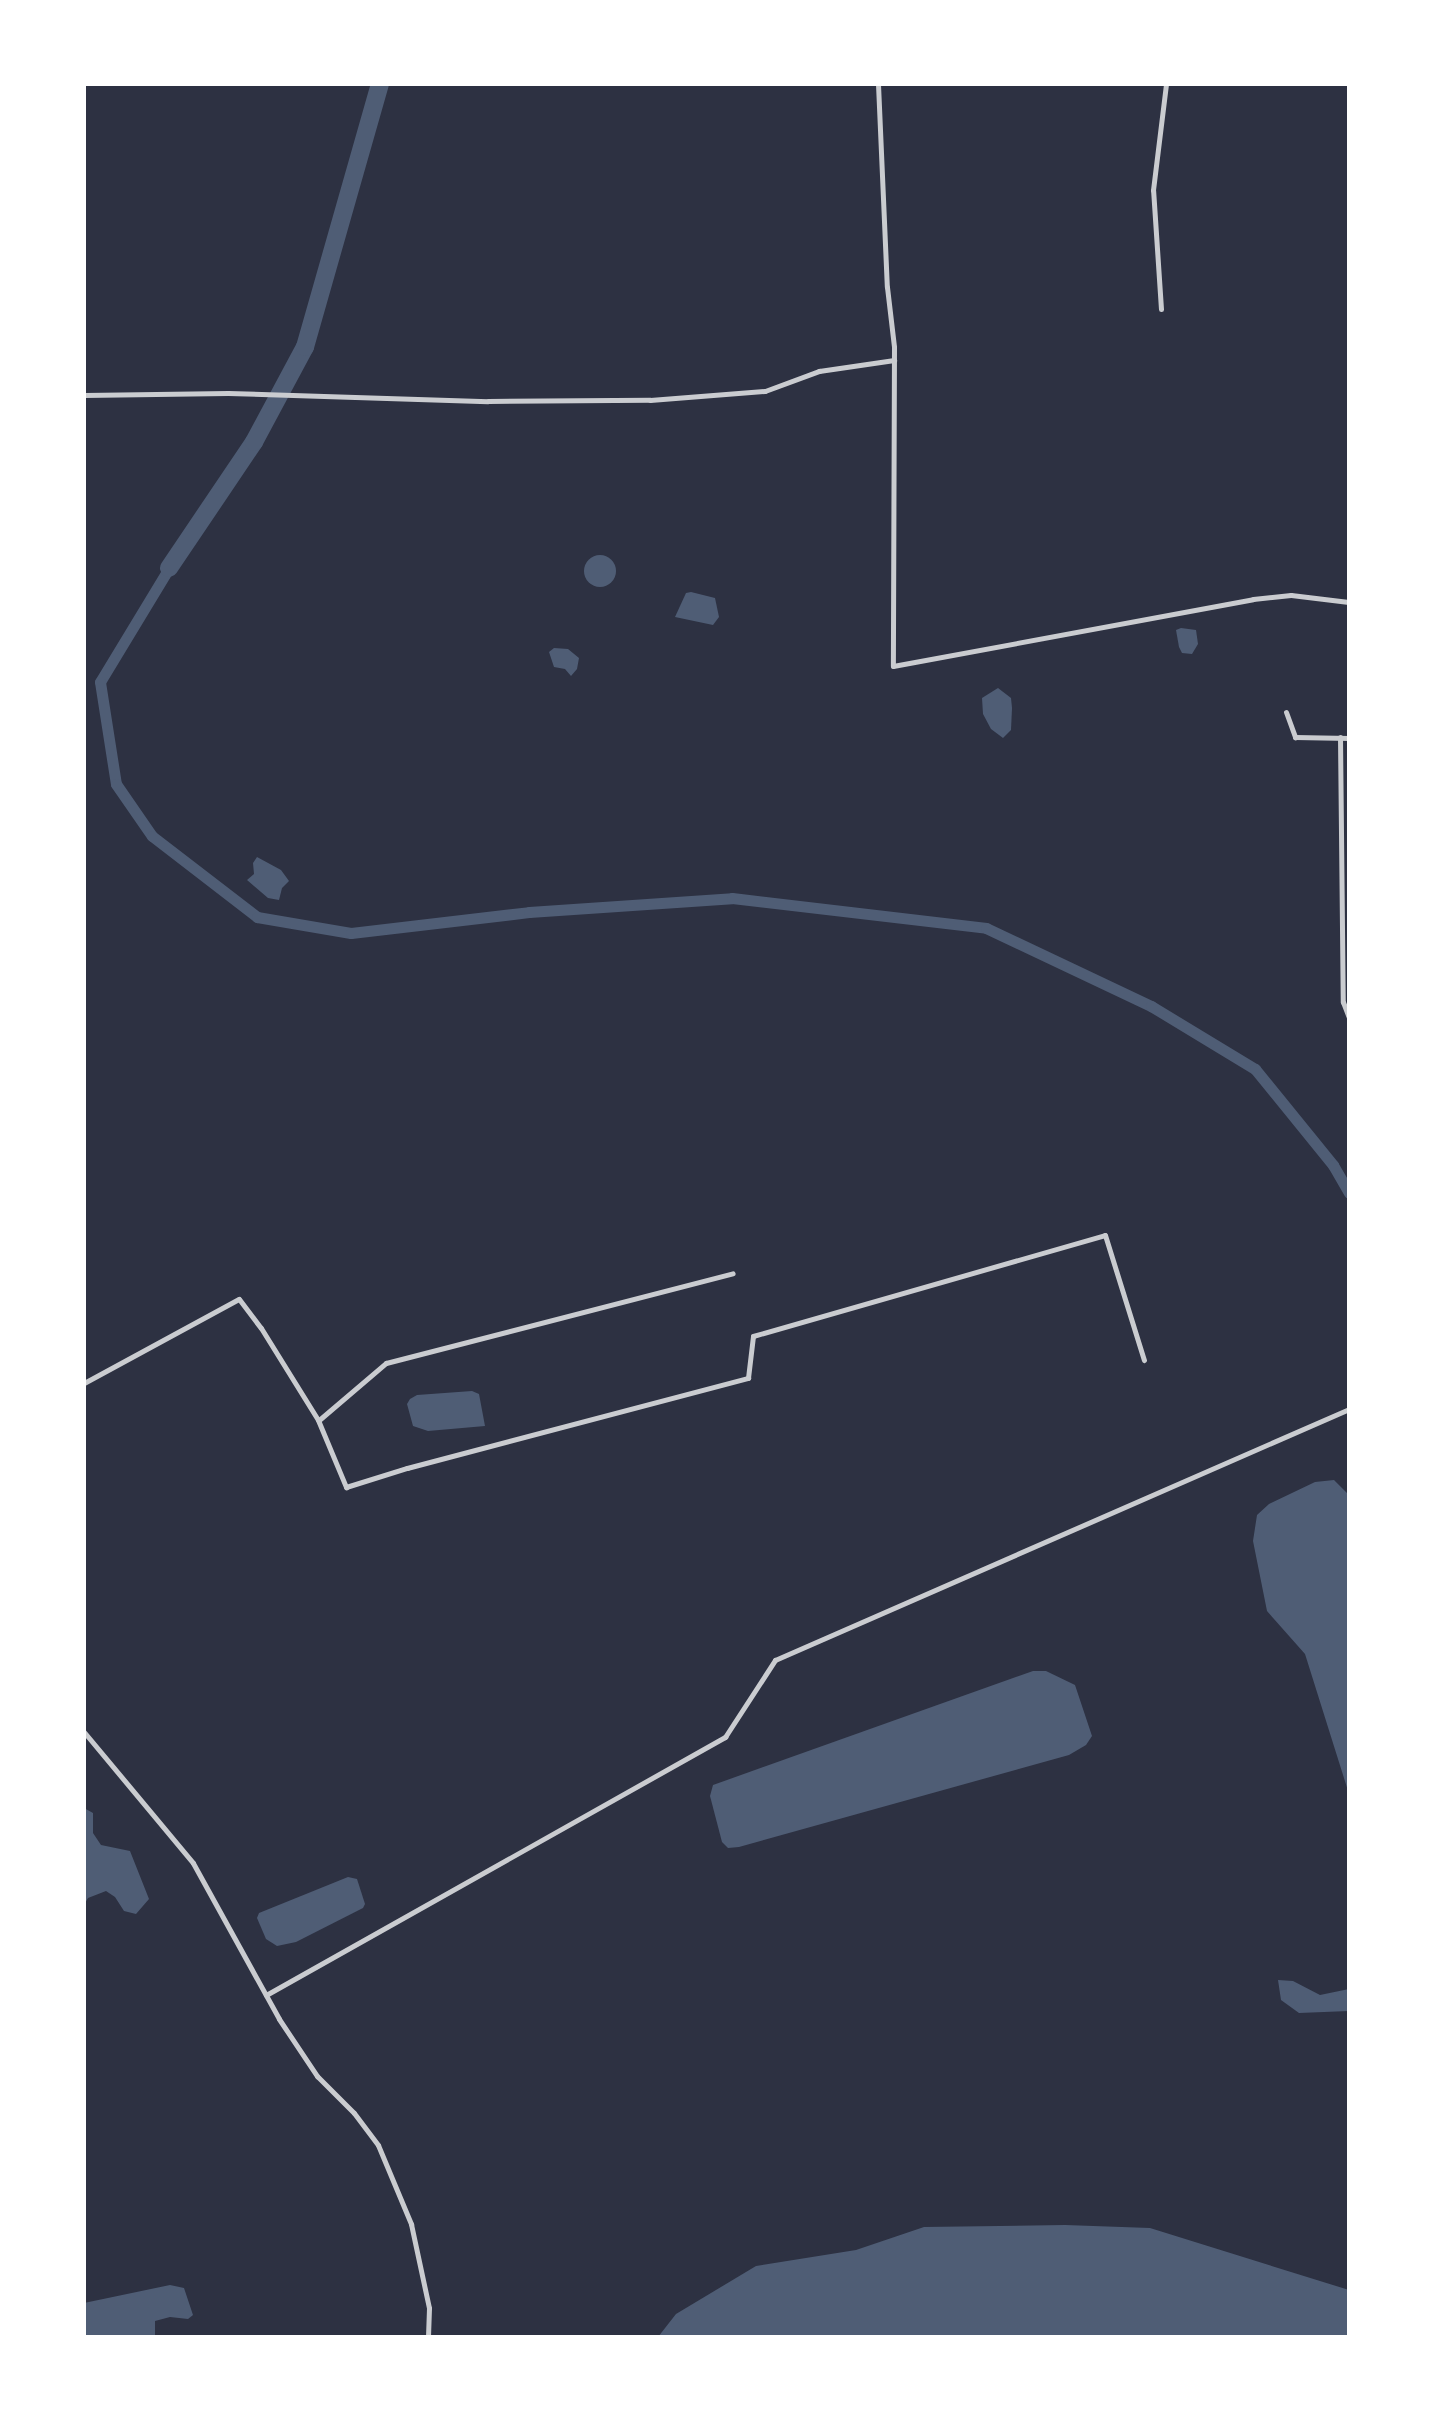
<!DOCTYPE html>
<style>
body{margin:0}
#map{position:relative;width:1433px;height:2421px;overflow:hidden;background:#2d3142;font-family:Manrope,sans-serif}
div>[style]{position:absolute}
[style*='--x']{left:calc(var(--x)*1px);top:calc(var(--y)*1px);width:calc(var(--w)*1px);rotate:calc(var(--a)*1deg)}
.water>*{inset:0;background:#4f5d75}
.round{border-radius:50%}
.canal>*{height:11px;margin:-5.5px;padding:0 5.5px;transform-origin:5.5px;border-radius:5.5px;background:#4f5d75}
.river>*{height:18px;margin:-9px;padding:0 9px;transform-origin:9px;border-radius:9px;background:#4f5d75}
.minor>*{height:5px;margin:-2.5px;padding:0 2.5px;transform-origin:2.5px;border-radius:2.5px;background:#caccd0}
span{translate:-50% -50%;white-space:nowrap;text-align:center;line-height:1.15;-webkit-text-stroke:8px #fff;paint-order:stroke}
.frame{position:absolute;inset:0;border:86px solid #fff;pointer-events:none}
</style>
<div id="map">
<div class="water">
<div class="round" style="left:584px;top:555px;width:32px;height:32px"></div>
<div style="clip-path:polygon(691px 592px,715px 598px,719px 617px,713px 625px,675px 617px,686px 593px)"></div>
<div style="clip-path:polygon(1181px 628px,1196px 630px,1198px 644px,1192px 654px,1182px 653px,1179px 647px,1176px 630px)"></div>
<div style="clip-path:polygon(554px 648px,568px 649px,579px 658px,577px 669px,571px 676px,565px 669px,554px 667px,549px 652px)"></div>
<div style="clip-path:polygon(998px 688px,1011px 698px,1012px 708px,1011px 730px,1003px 738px,991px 729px,983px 714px,982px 698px)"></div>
<div style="clip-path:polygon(257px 857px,281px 870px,289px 881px,282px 888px,279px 900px,268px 898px,247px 880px,254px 874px,253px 863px)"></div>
<div style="clip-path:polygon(472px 1391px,479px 1394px,485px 1426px,428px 1431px,413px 1426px,407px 1404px,410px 1399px,417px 1395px)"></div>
<div style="clip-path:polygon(1334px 1480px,1349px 1495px,1349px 1794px,1305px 1654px,1267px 1611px,1253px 1541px,1257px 1515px,1269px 1504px,1315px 1482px)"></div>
<div style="clip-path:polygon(1033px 1671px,1046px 1671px,1075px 1685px,1092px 1736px,1086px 1745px,1069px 1755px,739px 1847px,728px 1848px,722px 1842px,710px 1796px,713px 1785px)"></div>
<div style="clip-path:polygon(84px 1808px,93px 1813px,93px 1833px,101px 1845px,130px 1851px,149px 1899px,136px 1914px,124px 1911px,115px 1897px,106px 1891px,88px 1898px,84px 1905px)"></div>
<div style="clip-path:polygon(348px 1877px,357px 1879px,365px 1904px,363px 1908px,296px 1942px,277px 1946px,266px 1939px,257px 1918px,259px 1913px)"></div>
<div style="clip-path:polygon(1278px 1980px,1293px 1981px,1320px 1995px,1349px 1989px,1349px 2011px,1299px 2013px,1281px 2000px)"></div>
<div style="clip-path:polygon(1065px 2225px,1150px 2228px,1349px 2290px,1349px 2337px,658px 2337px,676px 2314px,756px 2266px,856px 2250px,924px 2227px)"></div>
<div style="clip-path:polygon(170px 2285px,184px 2288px,193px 2315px,188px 2319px,170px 2317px,155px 2321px,155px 2337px,84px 2337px,84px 2303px)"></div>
</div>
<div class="canal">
<div style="--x:169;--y:568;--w:133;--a:121.2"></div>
<div style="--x:100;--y:682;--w:103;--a:81.1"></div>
<div style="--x:116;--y:784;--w:63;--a:55.3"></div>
<div style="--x:152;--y:836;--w:133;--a:37.6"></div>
<div style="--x:257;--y:917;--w:95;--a:9.7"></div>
<div style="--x:351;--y:933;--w:179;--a:-6.7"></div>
<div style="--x:529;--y:912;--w:203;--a:-3.9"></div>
<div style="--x:732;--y:898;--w:256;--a:6.7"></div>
<div style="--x:986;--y:928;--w:183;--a:25.3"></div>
<div style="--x:1151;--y:1006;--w:122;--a:31.2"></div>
<div style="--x:1255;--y:1069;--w:124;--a:50.9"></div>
<div style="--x:1333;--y:1165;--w:32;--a:60"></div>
</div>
<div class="river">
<div style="--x:169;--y:568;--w:152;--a:-56"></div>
<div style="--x:254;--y:442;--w:108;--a:-61.8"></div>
<div style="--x:305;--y:347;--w:273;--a:-74.1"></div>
</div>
<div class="minor">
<div style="--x:878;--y:84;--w:203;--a:87.5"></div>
<div style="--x:887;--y:287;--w:60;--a:83.3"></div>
<div style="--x:894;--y:347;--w:319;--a:90.2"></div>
<div style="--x:893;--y:666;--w:366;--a:-10.5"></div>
<div style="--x:1253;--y:599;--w:38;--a:-6"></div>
<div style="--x:1291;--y:595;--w:58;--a:6.9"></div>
<div style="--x:1161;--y:309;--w:119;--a:-93.8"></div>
<div style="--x:1153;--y:190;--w:107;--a:-83"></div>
<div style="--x:84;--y:395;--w:144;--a:-0.8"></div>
<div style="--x:228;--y:393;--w:260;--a:1.8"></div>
<div style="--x:488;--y:401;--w:162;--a:-0.4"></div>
<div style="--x:650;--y:400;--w:115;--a:-4.5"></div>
<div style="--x:765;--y:391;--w:58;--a:-20.3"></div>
<div style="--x:819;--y:371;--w:76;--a:-8.3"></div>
<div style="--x:1286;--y:712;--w:27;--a:70"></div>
<div style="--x:1295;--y:737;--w:54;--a:1.1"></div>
<div style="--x:1340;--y:737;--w:265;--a:89.4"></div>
<div style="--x:1343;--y:1002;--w:17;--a:69"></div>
<div style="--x:84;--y:1383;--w:176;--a:-28.5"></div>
<div style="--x:239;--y:1299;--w:36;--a:53"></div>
<div style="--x:261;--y:1328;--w:108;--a:58.2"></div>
<div style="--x:318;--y:1420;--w:73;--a:67.3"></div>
<div style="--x:346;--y:1487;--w:64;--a:-17.3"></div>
<div style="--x:407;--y:1468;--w:353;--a:-14.8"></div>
<div style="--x:748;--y:1378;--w:42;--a:-83.2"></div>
<div style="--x:753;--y:1336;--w:366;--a:-16"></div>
<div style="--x:1105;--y:1235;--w:131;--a:72.7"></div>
<div style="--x:319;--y:1420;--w:88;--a:-40.4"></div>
<div style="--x:386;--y:1363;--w:358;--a:-14.5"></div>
<div style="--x:84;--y:1732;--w:170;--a:50.2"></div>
<div style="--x:193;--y:1863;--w:178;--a:61.1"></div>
<div style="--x:279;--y:2019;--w:69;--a:56.3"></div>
<div style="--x:317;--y:2076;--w:52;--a:45"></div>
<div style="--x:354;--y:2113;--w:40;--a:53"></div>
<div style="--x:378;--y:2145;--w:86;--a:67.3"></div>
<div style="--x:411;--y:2224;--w:86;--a:77.9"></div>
<div style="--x:429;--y:2308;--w:29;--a:92"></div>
<div style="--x:266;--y:1995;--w:527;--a:-29.34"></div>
<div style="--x:725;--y:1737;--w:92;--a:-57"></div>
<div style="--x:775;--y:1660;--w:626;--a:-23.62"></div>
</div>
<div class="frame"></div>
</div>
